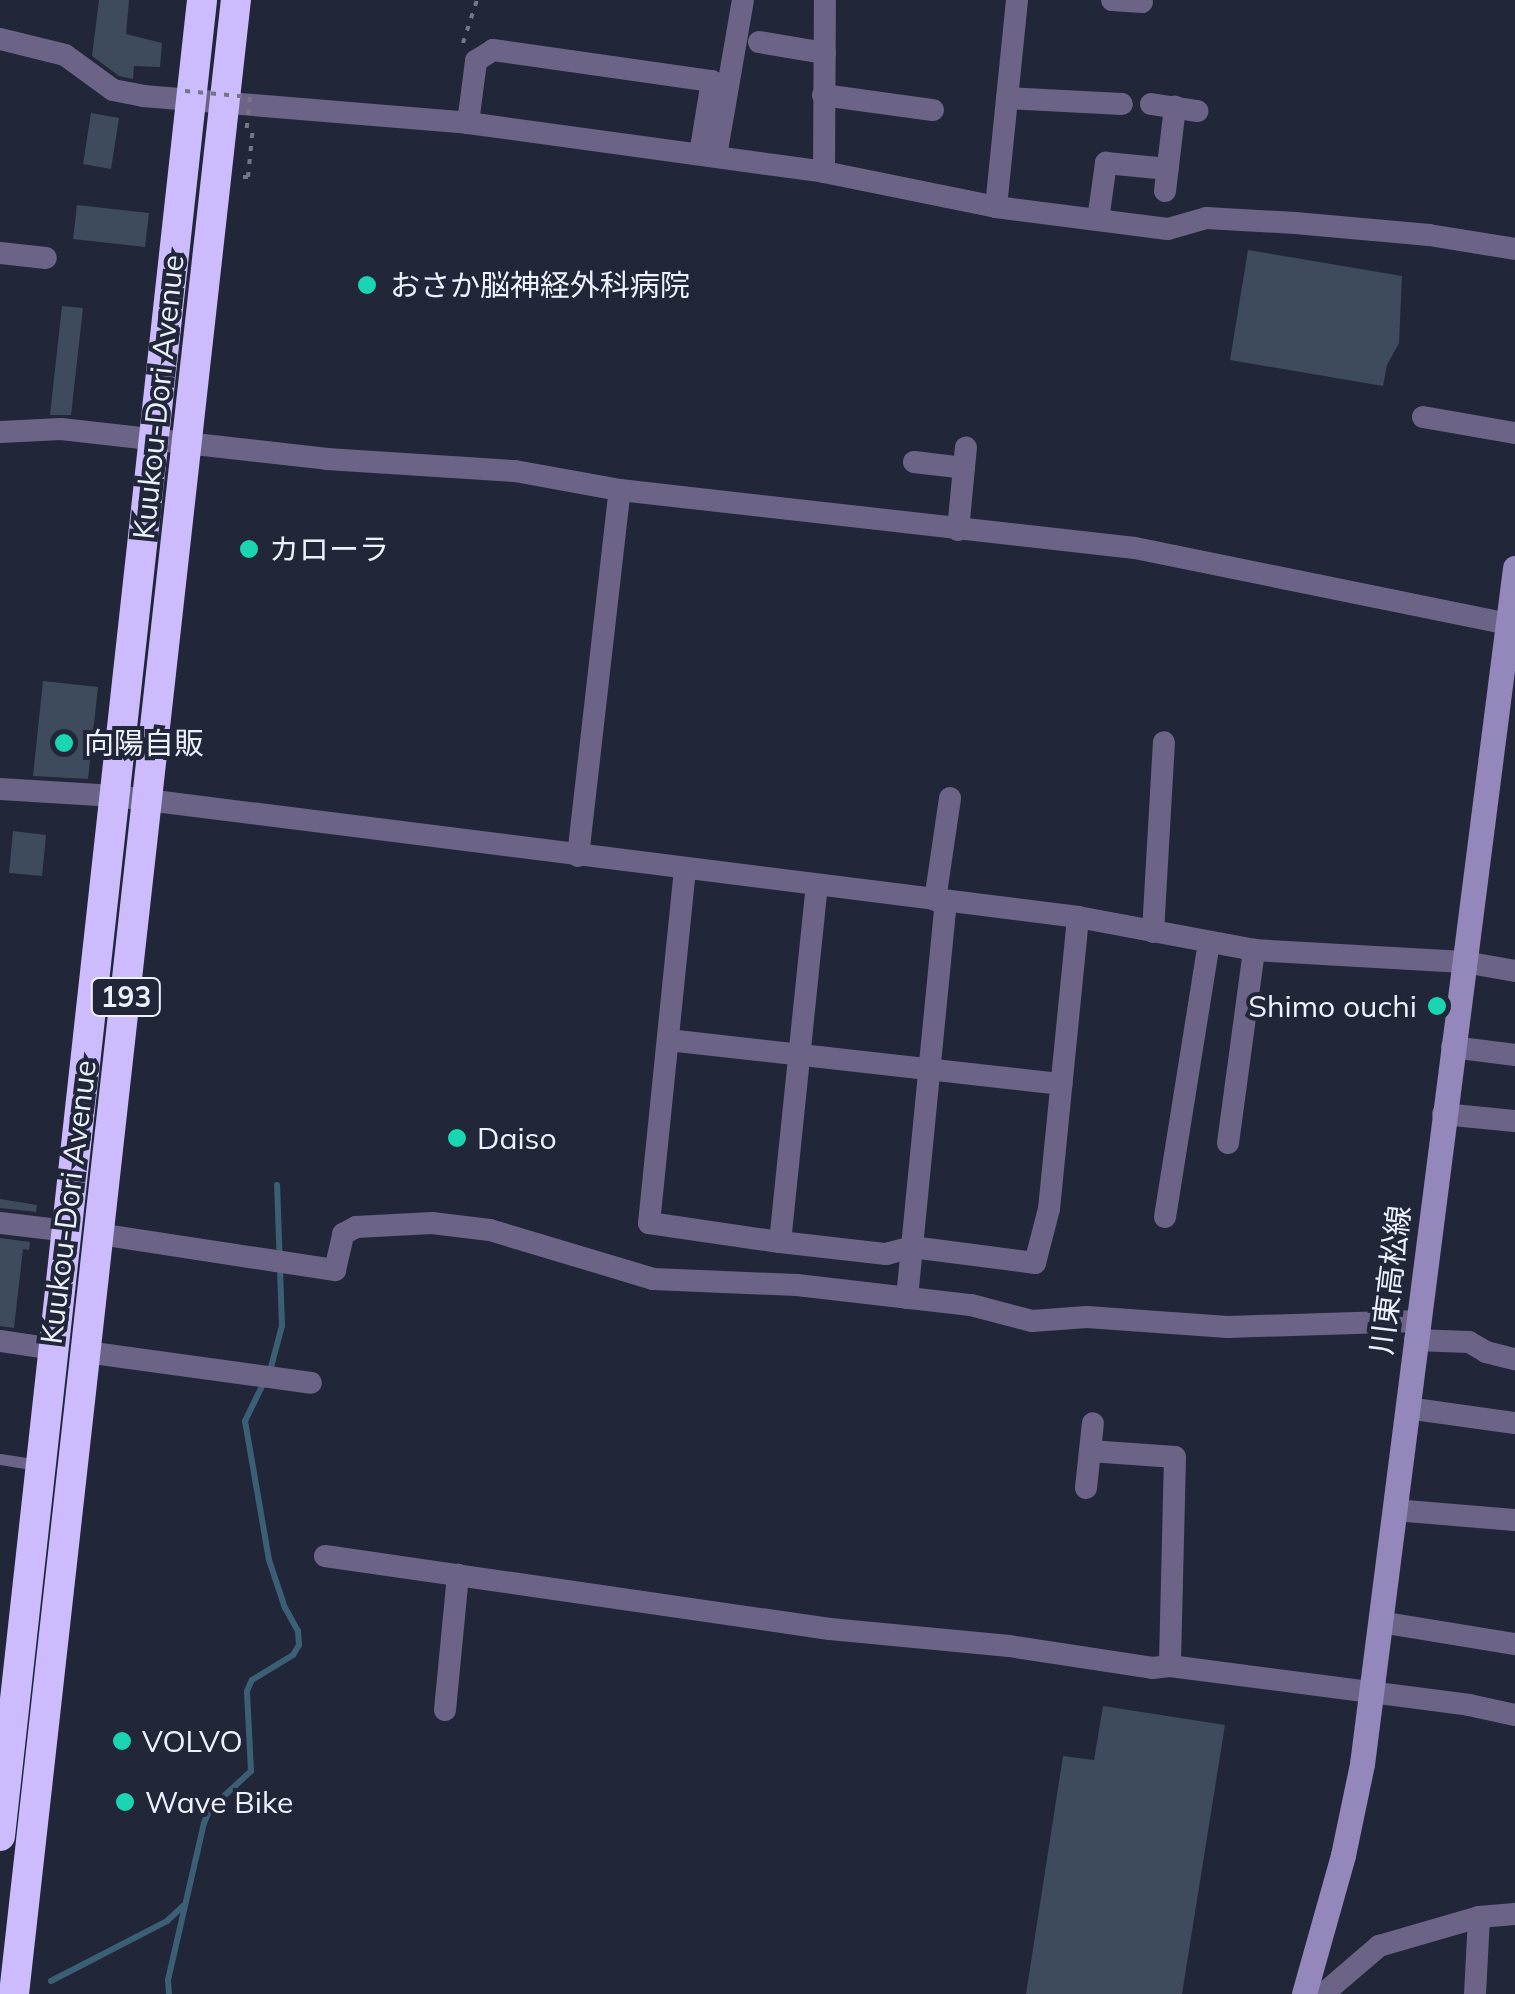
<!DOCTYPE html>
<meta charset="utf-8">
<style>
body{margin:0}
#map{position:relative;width:1515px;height:1994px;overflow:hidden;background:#222639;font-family:Mulish,"Noto Sans JP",sans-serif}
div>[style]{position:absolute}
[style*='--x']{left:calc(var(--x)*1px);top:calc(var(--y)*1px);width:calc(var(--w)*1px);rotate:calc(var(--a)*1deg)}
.stream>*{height:6px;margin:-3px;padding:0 3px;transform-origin:3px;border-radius:3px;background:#3b6076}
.building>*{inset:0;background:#3d4b5d}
.path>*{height:4px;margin-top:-2px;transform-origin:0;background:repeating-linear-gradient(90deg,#747788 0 5px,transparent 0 13px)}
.lane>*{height:11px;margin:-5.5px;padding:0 5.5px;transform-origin:5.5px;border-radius:5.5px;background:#6c6486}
.street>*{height:22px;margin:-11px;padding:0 11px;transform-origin:11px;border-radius:11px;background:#6c6486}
.secondary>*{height:25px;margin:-12.5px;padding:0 12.5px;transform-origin:12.5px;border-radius:12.5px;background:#9387bc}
.highway>*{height:30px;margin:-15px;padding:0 15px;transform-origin:15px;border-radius:15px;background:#ccbcfe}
.path-bridge>*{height:4px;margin-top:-2px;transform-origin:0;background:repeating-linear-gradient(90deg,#747788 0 5px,transparent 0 13px)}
.dots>*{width:28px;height:28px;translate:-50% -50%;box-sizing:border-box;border:5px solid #222639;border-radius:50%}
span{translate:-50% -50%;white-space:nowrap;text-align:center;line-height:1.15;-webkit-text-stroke:8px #222639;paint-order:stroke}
.shield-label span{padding:2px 8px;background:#222639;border:2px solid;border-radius:8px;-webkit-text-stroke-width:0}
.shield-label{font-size:28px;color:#eef1fe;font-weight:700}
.poi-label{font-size:30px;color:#eef1fe}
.left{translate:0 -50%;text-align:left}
.right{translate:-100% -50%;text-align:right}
.street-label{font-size:30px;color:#eef1fe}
</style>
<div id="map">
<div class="stream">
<div style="--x:270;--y:1371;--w:47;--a:-75.1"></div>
<div style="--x:282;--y:1326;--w:141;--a:-92"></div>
<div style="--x:51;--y:1981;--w:131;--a:-27.3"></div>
<div style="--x:167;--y:1921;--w:22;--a:-43"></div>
<div style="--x:169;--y:1994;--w:14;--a:-94"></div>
<div style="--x:168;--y:1980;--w:161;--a:-77.1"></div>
<div style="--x:204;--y:1823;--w:15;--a:-67"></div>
<div style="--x:210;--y:1809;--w:56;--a:-42.8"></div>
<div style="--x:251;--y:1771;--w:80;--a:-92.9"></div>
<div style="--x:247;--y:1691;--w:12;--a:-66"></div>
<div style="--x:252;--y:1680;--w:48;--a:-31.4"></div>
<div style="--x:293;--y:1655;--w:12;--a:-59"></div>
<div style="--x:299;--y:1645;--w:14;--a:-94"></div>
<div style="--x:298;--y:1631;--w:26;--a:-119"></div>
<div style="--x:285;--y:1608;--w:51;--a:-108.4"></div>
<div style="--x:269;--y:1560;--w:141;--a:-99.8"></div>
<div style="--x:245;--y:1421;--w:43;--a:-64"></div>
</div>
<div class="building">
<div style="clip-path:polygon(99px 0,129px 0,126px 34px,162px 43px,160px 67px,134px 66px,133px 79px,119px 76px,92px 56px)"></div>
<div style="clip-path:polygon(91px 113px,119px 118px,111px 169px,83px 164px)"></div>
<div style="clip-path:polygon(77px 205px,149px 213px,145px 247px,73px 239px)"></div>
<div style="clip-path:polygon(1248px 250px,1402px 276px,1399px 343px,1387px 365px,1383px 386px,1230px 360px)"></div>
<div style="clip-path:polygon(62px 306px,83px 308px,71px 415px,50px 415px)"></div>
<div style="clip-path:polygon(43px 681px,98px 687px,88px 779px,33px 776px)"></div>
<div style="clip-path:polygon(13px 831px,46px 835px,42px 876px,9px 873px)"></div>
<div style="clip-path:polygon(0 1199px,37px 1205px,36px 1212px,0 1208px)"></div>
<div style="clip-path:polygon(0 1238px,30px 1242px,29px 1250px,23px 1249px,14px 1328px,0 1326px)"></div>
<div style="clip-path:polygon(1103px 1706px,1225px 1725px,1182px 1994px,1026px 1994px,1063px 1756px,1094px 1760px)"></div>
</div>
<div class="path">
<div style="--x:463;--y:43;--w:45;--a:-72"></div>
<div style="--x:243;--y:177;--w:5;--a:0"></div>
<div style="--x:248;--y:177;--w:51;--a:-84.4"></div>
</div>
<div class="lane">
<div style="--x:0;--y:1459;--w:37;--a:9"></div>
</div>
<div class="street">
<div style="--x:1112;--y:0;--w:30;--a:4"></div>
<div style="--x:0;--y:39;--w:67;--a:13.8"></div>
<div style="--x:65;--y:55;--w:59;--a:36.1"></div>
<div style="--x:113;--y:90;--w:31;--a:11"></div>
<div style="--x:143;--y:96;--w:326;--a:4.7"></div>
<div style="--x:468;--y:123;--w:359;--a:7.8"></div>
<div style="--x:824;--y:172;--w:176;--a:11.5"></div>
<div style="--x:996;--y:207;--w:173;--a:7.3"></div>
<div style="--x:1168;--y:229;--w:40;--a:-16"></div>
<div style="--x:1206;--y:218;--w:89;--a:3.2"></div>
<div style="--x:1295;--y:223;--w:135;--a:5.1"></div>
<div style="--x:1429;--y:235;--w:87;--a:9.2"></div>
<div style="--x:759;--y:42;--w:67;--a:9.5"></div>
<div style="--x:823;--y:95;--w:111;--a:7.8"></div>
<div style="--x:1007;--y:98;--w:115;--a:3"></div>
<div style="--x:1151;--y:104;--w:47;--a:8.7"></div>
<div style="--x:468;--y:123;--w:63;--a:-82.6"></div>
<div style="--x:476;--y:61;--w:20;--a:-33"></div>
<div style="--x:493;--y:50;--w:221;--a:8.1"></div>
<div style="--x:712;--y:81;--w:74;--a:99.3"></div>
<div style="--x:716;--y:156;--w:158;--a:-80.2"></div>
<div style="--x:824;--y:172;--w:172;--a:-89.7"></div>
<div style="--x:1165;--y:191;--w:85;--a:-83.2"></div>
<div style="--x:996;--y:207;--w:208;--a:-84.2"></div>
<div style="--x:1098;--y:220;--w:58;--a:-82"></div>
<div style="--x:1106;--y:163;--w:62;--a:5.5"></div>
<div style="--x:0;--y:253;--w:46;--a:6.2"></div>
<div style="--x:1423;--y:417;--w:93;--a:9.9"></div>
<div style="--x:0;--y:432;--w:61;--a:-2.8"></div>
<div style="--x:61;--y:429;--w:268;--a:6.4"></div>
<div style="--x:327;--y:459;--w:188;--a:3.7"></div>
<div style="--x:515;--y:471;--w:107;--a:10.3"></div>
<div style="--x:620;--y:490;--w:518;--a:6.43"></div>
<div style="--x:1135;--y:548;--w:380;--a:11.5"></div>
<div style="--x:914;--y:462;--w:50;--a:6.8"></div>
<div style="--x:958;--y:530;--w:83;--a:-84.5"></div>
<div style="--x:0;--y:789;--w:115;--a:3.5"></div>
<div style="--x:115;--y:796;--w:971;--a:7.16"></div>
<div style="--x:1078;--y:917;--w:179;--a:10.6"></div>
<div style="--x:1254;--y:950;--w:210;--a:3.3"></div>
<div style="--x:1464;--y:962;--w:52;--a:10"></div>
<div style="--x:578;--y:856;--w:368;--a:-83.5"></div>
<div style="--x:685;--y:869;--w:356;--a:95.8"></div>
<div style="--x:649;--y:1223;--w:132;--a:8.3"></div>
<div style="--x:780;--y:1242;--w:107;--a:6.5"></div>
<div style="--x:886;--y:1254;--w:27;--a:-15"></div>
<div style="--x:912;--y:1247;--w:124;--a:7.4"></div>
<div style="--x:1035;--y:1263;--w:56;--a:-75.5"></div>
<div style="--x:1049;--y:1209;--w:293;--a:-84.3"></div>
<div style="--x:935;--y:900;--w:103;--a:-81.6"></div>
<div style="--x:1153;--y:932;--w:190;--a:-86.7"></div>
<div style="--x:668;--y:1040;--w:396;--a:6.4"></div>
<div style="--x:1452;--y:1047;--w:64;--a:7.2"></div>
<div style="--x:1443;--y:1114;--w:72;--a:5.6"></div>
<div style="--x:1228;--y:1143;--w:195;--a:-82.3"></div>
<div style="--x:1165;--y:1217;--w:278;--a:-80.9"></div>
<div style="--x:0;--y:1223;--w:67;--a:6.8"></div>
<div style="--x:99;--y:1234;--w:239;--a:8.7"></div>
<div style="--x:335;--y:1270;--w:37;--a:-77"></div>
<div style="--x:343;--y:1234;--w:15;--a:-28"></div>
<div style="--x:356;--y:1227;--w:76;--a:-3"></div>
<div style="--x:432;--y:1223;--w:58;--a:6.9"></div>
<div style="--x:490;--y:1230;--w:170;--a:16.7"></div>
<div style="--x:653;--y:1279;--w:144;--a:2.4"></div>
<div style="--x:797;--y:1285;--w:175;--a:6.6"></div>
<div style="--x:971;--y:1305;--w:63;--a:14.7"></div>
<div style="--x:1032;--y:1321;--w:55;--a:-4.2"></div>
<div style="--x:1087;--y:1317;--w:141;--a:4.1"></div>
<div style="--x:1228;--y:1327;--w:189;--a:-1.8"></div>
<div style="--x:780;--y:1242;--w:359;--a:-84.1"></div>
<div style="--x:907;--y:1298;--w:399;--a:-84.4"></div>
<div style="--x:1415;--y:1340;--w:54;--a:2.1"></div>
<div style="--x:1469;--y:1342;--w:20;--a:30"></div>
<div style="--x:1486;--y:1352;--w:30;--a:14"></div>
<div style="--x:0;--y:1341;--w:55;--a:8.4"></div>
<div style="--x:86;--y:1352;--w:227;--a:7.8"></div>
<div style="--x:1407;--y:1408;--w:109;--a:7.9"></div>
<div style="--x:1090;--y:1451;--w:85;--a:4"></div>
<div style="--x:1175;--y:1457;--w:209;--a:91.4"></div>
<div style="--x:1170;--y:1666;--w:302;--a:7.4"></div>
<div style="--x:1469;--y:1705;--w:47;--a:12.3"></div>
<div style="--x:1086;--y:1488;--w:65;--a:-83.9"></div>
<div style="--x:1394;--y:1510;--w:121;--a:4.7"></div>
<div style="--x:325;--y:1556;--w:510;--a:8.23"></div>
<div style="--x:830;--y:1629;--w:180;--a:5.4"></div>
<div style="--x:1009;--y:1646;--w:145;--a:8.7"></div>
<div style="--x:1152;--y:1668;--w:18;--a:-6"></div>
<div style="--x:1380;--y:1622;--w:137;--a:9.3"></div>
<div style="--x:445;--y:1710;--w:136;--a:-84.5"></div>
<div style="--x:1323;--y:1994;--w:74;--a:-40.6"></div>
<div style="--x:1379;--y:1946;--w:104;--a:-16.2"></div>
<div style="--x:1479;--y:1917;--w:36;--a:-5"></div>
<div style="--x:1475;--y:1994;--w:77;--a:-87"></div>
</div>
<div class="secondary">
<div style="--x:1304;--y:1994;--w:144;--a:-74.3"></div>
<div style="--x:1343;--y:1855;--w:93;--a:-78.2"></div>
<div style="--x:1362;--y:1764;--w:1206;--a:-82.71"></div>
</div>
<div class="highway">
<div style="--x:0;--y:1836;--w:1847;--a:-83.72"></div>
<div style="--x:14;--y:1994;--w:2006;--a:-83.65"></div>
</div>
<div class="path-bridge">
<div style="--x:185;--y:91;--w:65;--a:5.3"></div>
<div style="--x:250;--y:97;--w:37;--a:96"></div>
</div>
<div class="dots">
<div style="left:367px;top:285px;background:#1ad5b2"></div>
<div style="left:249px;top:549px;background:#1ad5b2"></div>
<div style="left:64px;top:743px;background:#1ad5b2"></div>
<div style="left:1437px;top:1006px;background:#1ad5b2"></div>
<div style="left:457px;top:1138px;background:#1ad5b2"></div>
<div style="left:122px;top:1741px;background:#1ad5b2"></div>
<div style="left:125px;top:1802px;background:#1ad5b2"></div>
</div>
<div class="shield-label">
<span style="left:126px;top:997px">193</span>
</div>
<div class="poi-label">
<span class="left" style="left:390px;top:285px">おさか脳神経外科病院</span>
<span class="left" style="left:269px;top:549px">カローラ</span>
<span class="left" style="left:84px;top:743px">向陽自販</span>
<span class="right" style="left:1417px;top:1006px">Shimo ouchi</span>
<span class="left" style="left:477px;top:1138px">Daiso</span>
<span class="left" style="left:142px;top:1741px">VOLVO</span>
<span class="left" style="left:145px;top:1802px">Wave Bike</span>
</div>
<div class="street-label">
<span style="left:158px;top:397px;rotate:-84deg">Kuukou-Dori Avenue</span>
<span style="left:68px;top:1202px;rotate:-83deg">Kuukou-Dori Avenue</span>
<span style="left:1390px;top:1280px;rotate:-83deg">川東高松線</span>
</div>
</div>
